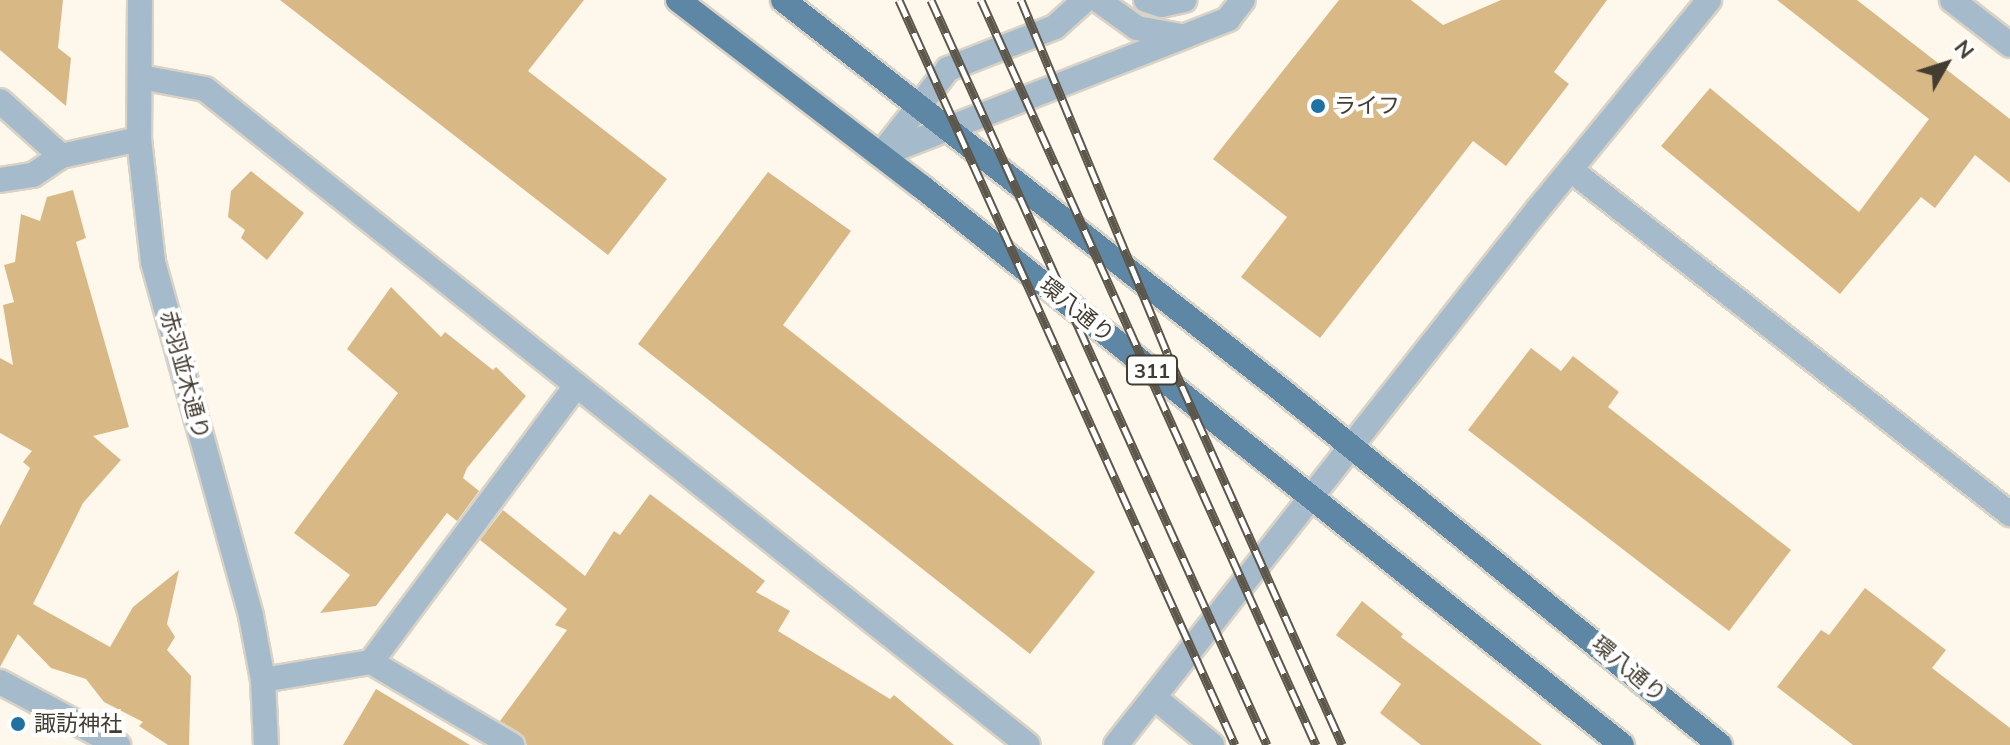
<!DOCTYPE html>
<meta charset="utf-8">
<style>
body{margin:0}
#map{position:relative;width:2010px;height:745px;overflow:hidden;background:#fef7ec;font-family:Mulish,"Noto Sans JP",sans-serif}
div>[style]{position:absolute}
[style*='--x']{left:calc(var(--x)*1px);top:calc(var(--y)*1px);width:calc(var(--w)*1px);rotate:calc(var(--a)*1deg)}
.building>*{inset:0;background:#d8b986}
.roads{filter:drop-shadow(2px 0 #d9d2c6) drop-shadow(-2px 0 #d9d2c6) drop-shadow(0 2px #d9d2c6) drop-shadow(0 -2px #d9d2c6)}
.minor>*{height:24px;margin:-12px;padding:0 12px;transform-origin:12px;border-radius:12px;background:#a5bbcb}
.major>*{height:24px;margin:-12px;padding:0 12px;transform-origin:12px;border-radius:12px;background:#5d87a4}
.rail>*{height:9px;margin-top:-4.5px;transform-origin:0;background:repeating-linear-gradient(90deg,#fff 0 18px,#5d564a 0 36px);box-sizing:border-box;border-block:2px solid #5d564a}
.dots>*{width:22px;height:22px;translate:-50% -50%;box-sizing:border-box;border:4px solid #fff;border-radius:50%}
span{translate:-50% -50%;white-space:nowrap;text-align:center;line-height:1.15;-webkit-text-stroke:8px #fff;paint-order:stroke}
.shield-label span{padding:2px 6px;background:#fff;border:2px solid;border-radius:6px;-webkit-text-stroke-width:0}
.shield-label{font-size:20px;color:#433c30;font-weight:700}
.poi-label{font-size:22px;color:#433c30}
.left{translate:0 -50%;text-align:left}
.street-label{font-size:22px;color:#433c30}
.north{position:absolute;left:1906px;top:24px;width:80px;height:80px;-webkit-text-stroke:6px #fff;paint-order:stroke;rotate:51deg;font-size:22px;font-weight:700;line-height:32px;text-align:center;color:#433c30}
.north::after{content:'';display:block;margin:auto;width:28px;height:36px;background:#433c30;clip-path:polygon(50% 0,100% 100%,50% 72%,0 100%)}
</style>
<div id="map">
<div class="building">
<div style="clip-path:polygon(0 0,63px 0,58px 48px,71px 58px,66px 106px,0 50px)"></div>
<div style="clip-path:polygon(280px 0,584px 0,528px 71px,667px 179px,608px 255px)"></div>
<div style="clip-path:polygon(1339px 0,1411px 0,1443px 25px,1501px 0,1607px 0,1554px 72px,1569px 84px,1506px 166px,1473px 141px,1320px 338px,1241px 277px,1287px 217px,1213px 159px)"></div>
<div style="clip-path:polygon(1777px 0,1857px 0,2010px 119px,2010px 183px,1975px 155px,1935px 208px,1921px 197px,1840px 294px,1661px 146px,1710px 88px,1859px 212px,1929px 119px)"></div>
<div style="clip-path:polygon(251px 171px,304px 213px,267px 260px,241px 238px,245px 230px,228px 217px,231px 191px)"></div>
<div style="clip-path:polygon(768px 172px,851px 231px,783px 325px,1095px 572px,1030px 654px,638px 344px)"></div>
<div style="clip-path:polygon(73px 190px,86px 238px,76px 242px,129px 427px,93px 436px,121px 460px,83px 503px,33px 604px,110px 647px,133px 607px,179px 570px,167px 624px,175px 637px,167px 650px,191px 676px,189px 745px,168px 745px,139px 726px,143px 722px,104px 702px,86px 679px,51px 668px,18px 634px,0 667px,0 526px,30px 468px,23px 462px,32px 451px,0 433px,0 358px,13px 365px,3px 305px,14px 302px,4px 265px,15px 262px,21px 214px,40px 221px,47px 197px)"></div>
<div style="clip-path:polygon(391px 287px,441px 337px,445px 332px,493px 370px,496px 367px,526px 396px,467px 468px,463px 478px,479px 491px,457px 521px,447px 513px,376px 606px,320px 613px,350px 575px,294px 533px,398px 393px,347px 349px)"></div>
<div style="clip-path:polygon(1531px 348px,1561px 371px,1573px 356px,1619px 392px,1608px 407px,1791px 550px,1729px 631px,1468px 430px)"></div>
<div style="clip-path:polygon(650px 494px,765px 581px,756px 592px,790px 611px,778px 631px,890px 699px,894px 695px,954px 745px,527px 745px,520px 733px,500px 721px,567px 630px,555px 625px,567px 609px,480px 540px,503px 510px,585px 576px,614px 531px,620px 535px)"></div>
<div style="clip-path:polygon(1865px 588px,1946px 650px,1932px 668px,2010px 728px,2010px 745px,1853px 745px,1777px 687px,1821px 630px,1829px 635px)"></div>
<div style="clip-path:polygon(1362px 601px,1403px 634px,1401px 637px,1542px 745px,1421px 745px,1380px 713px,1401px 684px,1336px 635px)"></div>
<div style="clip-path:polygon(376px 689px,470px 745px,343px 745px)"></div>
</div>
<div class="roads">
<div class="minor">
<div style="--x:140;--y:0;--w:139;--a:90.4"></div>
<div style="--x:139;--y:139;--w:124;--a:83.5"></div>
<div style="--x:153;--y:262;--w:367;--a:74.5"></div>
<div style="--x:251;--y:616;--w:65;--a:79.4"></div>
<div style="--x:263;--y:680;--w:65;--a:87.4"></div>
<div style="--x:1098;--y:0;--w:48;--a:35.7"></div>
<div style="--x:1137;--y:28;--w:44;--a:10.5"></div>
<div style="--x:1146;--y:0;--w:16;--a:18"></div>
<div style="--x:1161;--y:5;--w:24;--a:-12"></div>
<div style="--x:1952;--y:0;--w:73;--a:37.8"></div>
<div style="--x:140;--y:77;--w:66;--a:10.5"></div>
<div style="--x:205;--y:89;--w:1052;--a:38.56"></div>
<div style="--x:0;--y:101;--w:82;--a:42"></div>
<div style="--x:61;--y:156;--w:80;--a:-12.3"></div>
<div style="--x:882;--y:153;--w:107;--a:-51.8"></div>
<div style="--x:948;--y:69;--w:115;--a:-21.4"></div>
<div style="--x:1055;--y:27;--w:40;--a:-42"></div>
<div style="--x:880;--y:155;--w:374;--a:-21.3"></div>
<div style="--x:1228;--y:19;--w:24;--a:-52"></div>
<div style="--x:1571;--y:170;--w:558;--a:38.08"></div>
<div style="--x:0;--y:180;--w:33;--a:-9"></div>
<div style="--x:33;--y:175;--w:34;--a:-34"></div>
<div style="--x:371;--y:662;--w:342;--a:-53.4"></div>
<div style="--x:263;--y:680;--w:109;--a:-9.5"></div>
<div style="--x:371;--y:662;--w:164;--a:30.5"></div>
<div style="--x:0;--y:682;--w:134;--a:28.1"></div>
<div style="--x:1155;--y:698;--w:74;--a:39.5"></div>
<div style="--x:1116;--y:745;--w:682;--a:-51.79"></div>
<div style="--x:1538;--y:209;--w:270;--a:-50.7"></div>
</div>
<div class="major">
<div style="--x:678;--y:0;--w:307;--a:37.5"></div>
<div style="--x:922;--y:187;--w:895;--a:38.56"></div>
<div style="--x:783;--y:0;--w:631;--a:38.05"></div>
<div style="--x:1280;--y:389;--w:566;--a:38.98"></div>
</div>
</div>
<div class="rail">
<div style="--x:899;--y:0;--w:817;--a:65.72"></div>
<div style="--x:931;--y:0;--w:817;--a:65.72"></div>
<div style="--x:981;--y:0;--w:817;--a:65.79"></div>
<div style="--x:1021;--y:0;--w:382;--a:67.5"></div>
<div style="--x:1167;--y:353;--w:429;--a:65.9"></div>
</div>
<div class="dots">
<div style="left:1318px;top:106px;background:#1d72a2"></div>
<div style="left:18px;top:724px;background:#1d72a2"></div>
</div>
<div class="shield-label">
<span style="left:1152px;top:370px">311</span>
</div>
<div class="poi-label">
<span class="left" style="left:1334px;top:106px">ライフ</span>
<span class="left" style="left:34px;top:724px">諏訪神社</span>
</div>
<div class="street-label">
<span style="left:1077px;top:310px;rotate:39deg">環八通り</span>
<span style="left:185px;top:375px;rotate:75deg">赤羽並木通り</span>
<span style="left:1629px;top:669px;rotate:40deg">環八通り</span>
</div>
<div class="north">N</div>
</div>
